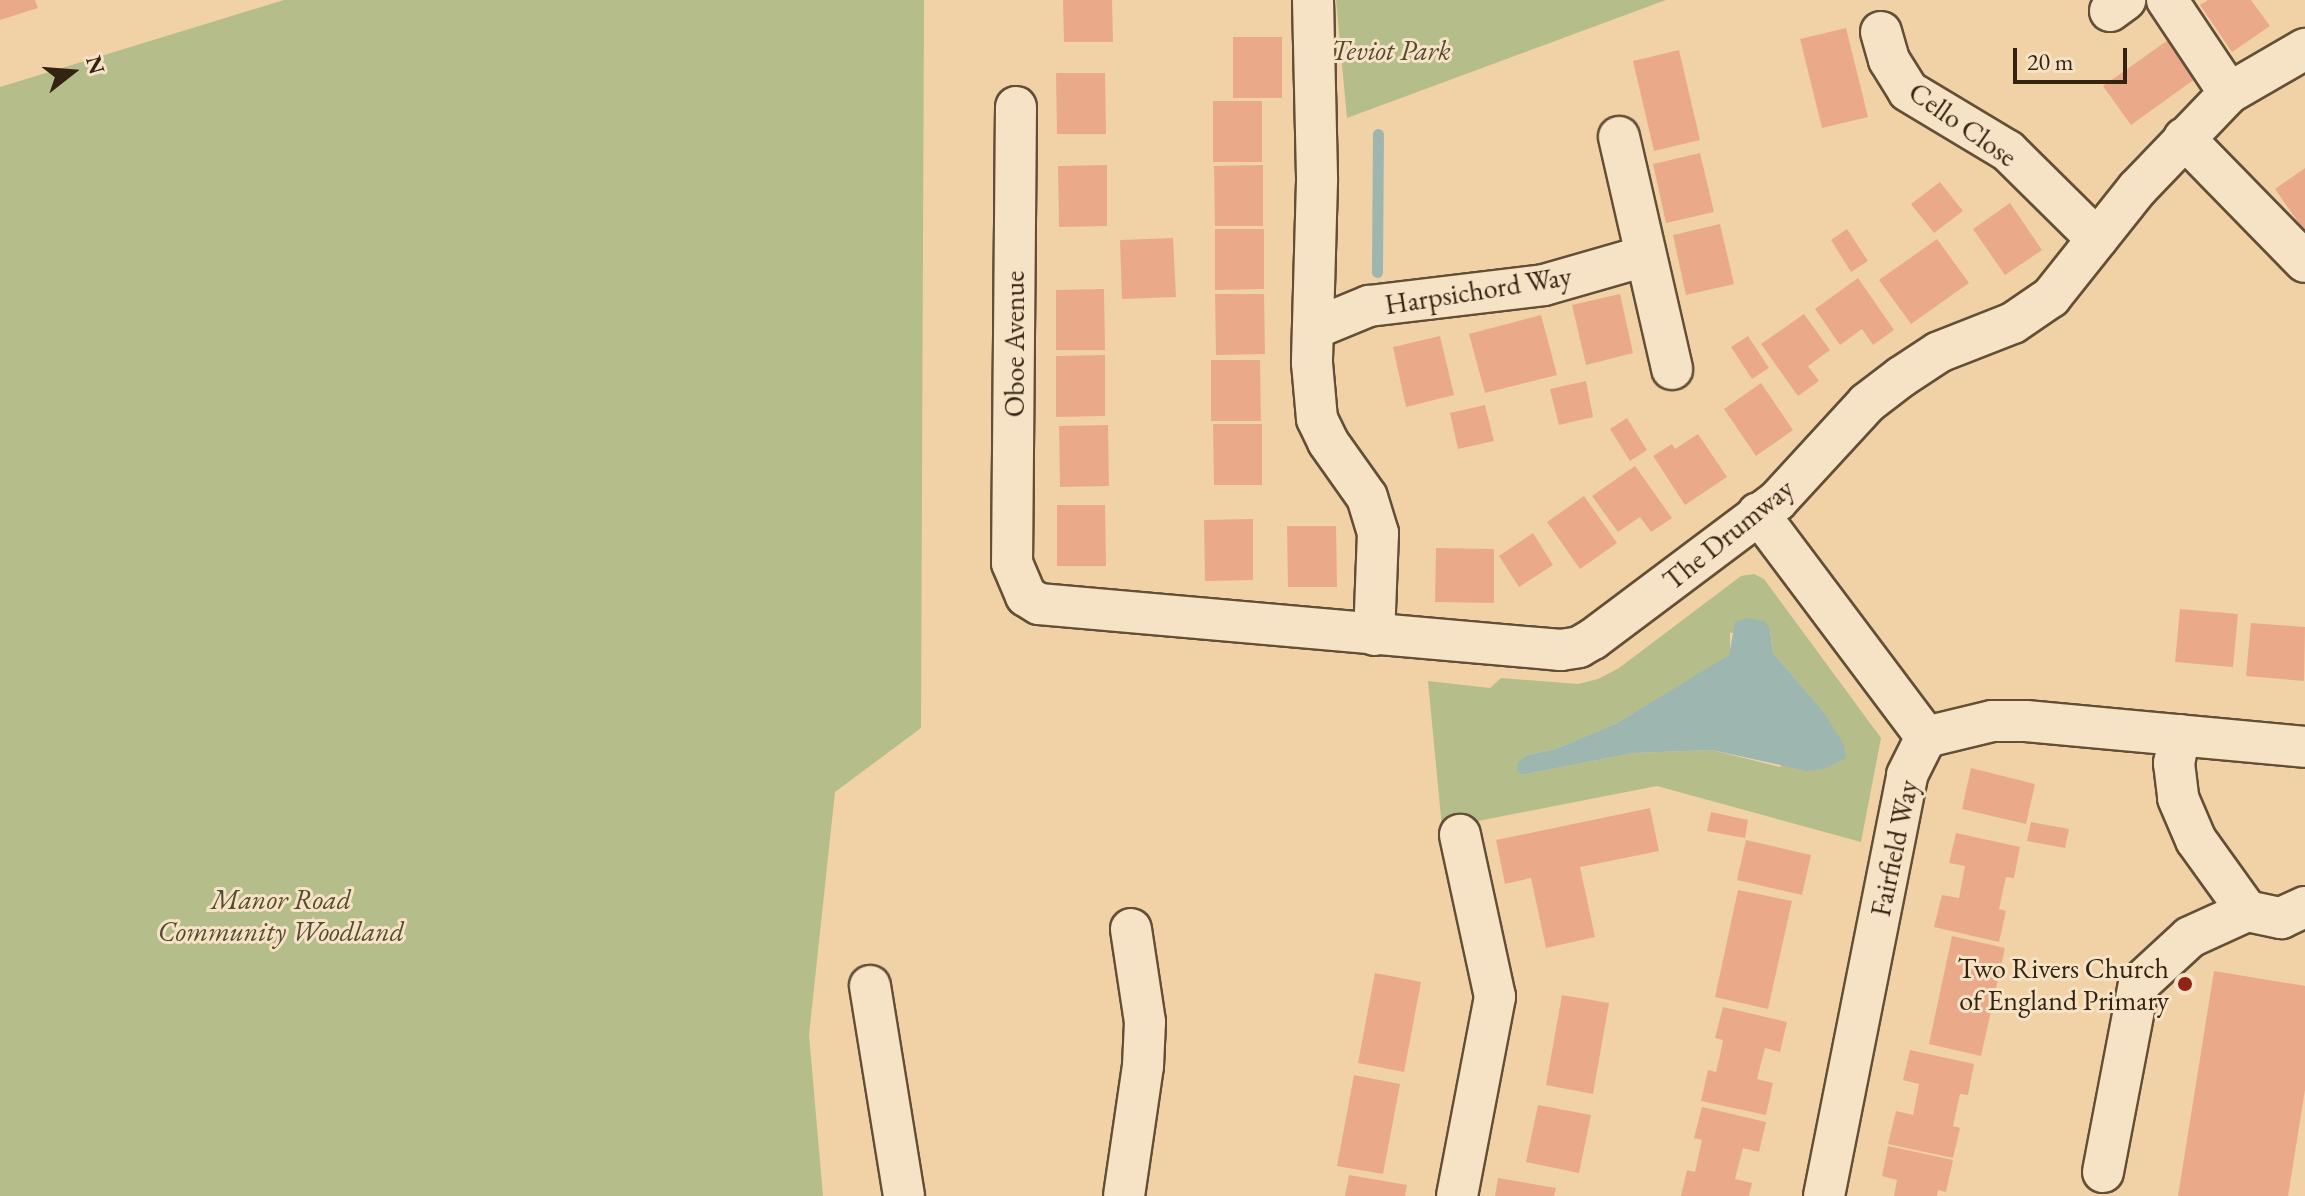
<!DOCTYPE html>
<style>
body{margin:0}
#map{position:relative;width:2305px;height:1196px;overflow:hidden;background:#f1d2a6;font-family:"EB Garamond",serif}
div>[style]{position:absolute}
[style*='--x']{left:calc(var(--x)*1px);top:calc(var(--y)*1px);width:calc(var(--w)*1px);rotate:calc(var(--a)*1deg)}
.green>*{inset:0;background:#b5bd8a}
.water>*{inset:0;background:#9db6b0}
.stream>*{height:11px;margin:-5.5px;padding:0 5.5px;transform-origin:5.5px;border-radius:5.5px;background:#9db6b0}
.building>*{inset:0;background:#eaaa89}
.roads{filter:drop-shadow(2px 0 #634f36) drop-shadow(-2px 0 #634f36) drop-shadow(0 2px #634f36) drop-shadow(0 -2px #634f36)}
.minor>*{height:40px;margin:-20px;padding:0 20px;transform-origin:20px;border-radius:20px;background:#f6e2c5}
.dots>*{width:22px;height:22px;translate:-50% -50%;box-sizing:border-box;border:4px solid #f6e2c5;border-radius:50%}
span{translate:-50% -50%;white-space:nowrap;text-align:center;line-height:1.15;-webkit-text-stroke:6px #f6e2c5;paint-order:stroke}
.park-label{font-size:28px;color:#544a2f;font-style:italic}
.street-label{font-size:28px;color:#342311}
.poi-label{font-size:28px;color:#342311}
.right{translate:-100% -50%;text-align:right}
.north{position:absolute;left:32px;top:32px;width:80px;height:80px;-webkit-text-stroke:6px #f6e2c5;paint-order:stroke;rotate:73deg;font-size:22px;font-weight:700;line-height:32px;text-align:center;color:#342311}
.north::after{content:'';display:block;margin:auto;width:28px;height:36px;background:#342311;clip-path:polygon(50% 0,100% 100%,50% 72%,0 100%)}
.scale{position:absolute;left:2013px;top:48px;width:114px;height:36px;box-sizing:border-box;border:4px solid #342311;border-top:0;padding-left:10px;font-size:24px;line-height:28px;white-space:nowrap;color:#342311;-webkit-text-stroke:6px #f6e2c5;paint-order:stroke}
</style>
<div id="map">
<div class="green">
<div style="clip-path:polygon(284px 0,924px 0,921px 728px,835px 792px,809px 1035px,823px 1196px,0 1196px,0 87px)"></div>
<div style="clip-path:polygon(1336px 0,1666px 0,1347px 118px)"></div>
<div style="clip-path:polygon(evenodd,1754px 574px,1764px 579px,1881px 738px,1861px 842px,1657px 786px,1442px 828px,1428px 681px,1490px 688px,1501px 678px,1578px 684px,1598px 679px,1619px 668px,1741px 576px,1754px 574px,1770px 629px,1773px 653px,1823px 711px,1780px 767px,1712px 750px,1634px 753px,1521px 775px,1517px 771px,1527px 755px,1555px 749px,1615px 724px,1730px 655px,1730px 633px,1770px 629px)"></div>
</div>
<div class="water">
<div style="clip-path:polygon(1747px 618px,1764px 621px,1770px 629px,1773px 653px,1823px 711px,1844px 745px,1846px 758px,1823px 769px,1807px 771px,1712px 750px,1634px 753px,1521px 775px,1517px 771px,1518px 763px,1527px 755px,1555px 749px,1615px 724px,1729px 655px,1735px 622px)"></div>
</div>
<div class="stream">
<div style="--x:1377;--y:272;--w:138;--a:-89.6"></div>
</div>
<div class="building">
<div style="clip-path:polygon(0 0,35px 0,38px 8px,0 20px)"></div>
<div style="clip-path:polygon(1063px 0,1112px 0,1113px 42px,1064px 42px)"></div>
<div style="clip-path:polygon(2208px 0,2251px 0,2270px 26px,2232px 52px,2200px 5px)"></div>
<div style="clip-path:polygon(1846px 28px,1868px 117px,1822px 128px,1800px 39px)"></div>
<div style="clip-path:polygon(2178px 33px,2206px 71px,2131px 125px,2103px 86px)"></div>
<div style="clip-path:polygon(1233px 37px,1282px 37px,1282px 98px,1233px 98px)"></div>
<div style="clip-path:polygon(1679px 50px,1700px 140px,1654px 151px,1633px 61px)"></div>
<div style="clip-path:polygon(1056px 73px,1105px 73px,1106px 134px,1057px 134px)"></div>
<div style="clip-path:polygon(1213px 101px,1262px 101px,1262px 162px,1213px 162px)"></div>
<div style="clip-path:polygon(1700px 153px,1714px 212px,1666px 223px,1653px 164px)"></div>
<div style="clip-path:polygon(1107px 165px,1107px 226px,1059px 227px,1058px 166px)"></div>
<div style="clip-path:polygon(1263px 165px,1263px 226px,1215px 226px,1214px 166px)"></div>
<div style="clip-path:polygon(2305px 168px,2305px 232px,2275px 189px)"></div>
<div style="clip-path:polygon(1940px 182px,1963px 211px,1934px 233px,1911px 204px)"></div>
<div style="clip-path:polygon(2010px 203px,2042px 250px,2005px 275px,1973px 229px)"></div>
<div style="clip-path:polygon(1720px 224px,1734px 284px,1686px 295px,1673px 235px)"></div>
<div style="clip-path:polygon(1215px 229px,1264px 229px,1264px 289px,1215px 290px)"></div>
<div style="clip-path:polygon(1847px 229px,1868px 261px,1851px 272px,1831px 240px)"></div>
<div style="clip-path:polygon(1173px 238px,1176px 297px,1122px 299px,1120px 240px)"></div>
<div style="clip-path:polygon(1937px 239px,1969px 283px,1911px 324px,1879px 280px)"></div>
<div style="clip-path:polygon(1858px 278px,1894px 330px,1873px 345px,1862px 329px,1840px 345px,1815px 309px)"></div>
<div style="clip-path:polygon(1104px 289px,1105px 350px,1056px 350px,1056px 290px)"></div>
<div style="clip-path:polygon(1215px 294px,1264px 294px,1265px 354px,1216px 355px)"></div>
<div style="clip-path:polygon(1620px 294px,1633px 353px,1586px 365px,1572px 305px)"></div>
<div style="clip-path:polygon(1804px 314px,1830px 350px,1808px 366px,1819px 381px,1798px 396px,1761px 344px)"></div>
<div style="clip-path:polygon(1541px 315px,1557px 375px,1485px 393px,1469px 334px)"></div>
<div style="clip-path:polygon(1440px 336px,1454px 395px,1406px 407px,1393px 347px)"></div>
<div style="clip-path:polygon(1748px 336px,1769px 368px,1752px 379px,1731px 347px)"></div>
<div style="clip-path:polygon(1105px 355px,1105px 416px,1056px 417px,1056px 356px)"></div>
<div style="clip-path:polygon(1211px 360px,1260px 360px,1261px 421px,1211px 421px)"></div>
<div style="clip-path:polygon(1586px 381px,1593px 417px,1559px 425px,1550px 389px)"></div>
<div style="clip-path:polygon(1761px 383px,1793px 430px,1756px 456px,1724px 409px)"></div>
<div style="clip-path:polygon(1485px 405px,1494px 441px,1458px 449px,1450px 413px)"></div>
<div style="clip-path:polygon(1627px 418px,1647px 450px,1630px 461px,1610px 429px)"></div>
<div style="clip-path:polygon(1213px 424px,1262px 424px,1262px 485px,1214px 485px)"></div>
<div style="clip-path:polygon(1108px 425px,1109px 486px,1060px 487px,1059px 426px)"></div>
<div style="clip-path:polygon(1698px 434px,1727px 477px,1685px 505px,1653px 456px,1672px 444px,1675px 449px)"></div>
<div style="clip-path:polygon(1635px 466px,1672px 518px,1651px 532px,1640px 517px,1618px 532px,1592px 496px)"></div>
<div style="clip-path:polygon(1584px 496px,1617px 543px,1580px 569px,1547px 522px)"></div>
<div style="clip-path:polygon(1057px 505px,1105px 505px,1106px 566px,1057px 566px)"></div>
<div style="clip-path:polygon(1253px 519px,1253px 580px,1205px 581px,1204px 520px)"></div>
<div style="clip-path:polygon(1287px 526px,1336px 526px,1337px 587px,1288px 587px)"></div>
<div style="clip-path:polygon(1533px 533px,1553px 565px,1519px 587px,1499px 556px)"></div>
<div style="clip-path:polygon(1436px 548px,1494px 549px,1494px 603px,1435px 602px)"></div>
<div style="clip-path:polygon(2180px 609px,2238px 614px,2233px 667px,2175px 662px)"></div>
<div style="clip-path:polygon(2251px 623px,2305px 627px,2304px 681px,2246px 676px)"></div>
<div style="clip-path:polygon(1971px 768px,2035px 784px,2026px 824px,1962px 809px)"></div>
<div style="clip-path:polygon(1650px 808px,1659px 851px,1580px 867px,1595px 937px,1546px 948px,1531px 878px,1505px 884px,1496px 840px)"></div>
<div style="clip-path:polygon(1711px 812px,1748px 820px,1745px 838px,1707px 831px)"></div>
<div style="clip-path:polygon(2031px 822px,2069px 829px,2065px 848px,2027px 841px)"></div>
<div style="clip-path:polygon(1956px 833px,2020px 847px,2014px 878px,2006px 877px,1999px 909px,2006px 911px,1999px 942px,1934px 927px,1942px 895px,1959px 898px,1965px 866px,1949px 863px)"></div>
<div style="clip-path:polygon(1746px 840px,1811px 855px,1802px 895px,1737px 880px)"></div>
<div style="clip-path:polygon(1738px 890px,1792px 901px,1768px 1009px,1715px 997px)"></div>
<div style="clip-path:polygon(1952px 936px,2005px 948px,1981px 1056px,1929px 1044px)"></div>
<div style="clip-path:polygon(2214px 971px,2305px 986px,2305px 1090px,2288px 1196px,2178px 1196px)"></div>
<div style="clip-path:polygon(1375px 973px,1421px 982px,1404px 1072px,1358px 1063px)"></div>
<div style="clip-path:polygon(1562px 995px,1609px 1003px,1593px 1094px,1546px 1085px)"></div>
<div style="clip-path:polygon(1723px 1007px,1787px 1022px,1780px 1052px,1765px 1048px,1757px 1079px,1773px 1083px,1766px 1115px,1701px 1101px,1708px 1070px,1716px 1072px,1720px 1055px,1723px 1040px,1715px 1038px)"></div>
<div style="clip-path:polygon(1910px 1050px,1974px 1064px,1968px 1095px,1960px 1094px,1953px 1126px,1960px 1128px,1953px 1158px,1888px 1144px,1896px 1111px,1913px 1115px,1919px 1084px,1903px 1080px)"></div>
<div style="clip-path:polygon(1354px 1075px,1400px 1084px,1383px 1174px,1337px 1166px)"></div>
<div style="clip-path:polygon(1538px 1105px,1591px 1115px,1579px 1173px,1526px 1162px)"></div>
<div style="clip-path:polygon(1702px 1107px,1766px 1122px,1759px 1152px,1743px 1148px,1735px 1179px,1752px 1183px,1749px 1196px,1681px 1196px,1687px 1170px,1695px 1172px,1702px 1140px,1694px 1138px)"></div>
<div style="clip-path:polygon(1888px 1146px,1953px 1160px,1946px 1192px,1938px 1190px,1937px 1196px,1894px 1196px,1897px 1180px,1882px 1176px)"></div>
<div style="clip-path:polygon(1349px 1175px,1407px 1185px,1405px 1196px,1345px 1196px)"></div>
<div style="clip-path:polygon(1498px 1178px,1556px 1188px,1554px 1196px,1495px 1196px)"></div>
</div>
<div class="roads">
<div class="minor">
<div style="--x:1313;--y:0;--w:181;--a:88.7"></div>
<div style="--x:1317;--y:181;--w:182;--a:91.6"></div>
<div style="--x:1312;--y:363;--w:56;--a:84.9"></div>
<div style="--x:1317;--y:419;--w:25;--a:64"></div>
<div style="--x:1328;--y:442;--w:67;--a:54.7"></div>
<div style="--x:1367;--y:497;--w:38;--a:73"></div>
<div style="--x:1378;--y:533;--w:102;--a:92.2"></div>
<div style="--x:2167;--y:0;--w:112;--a:56.3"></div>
<div style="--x:2110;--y:11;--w:19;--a:-36"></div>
<div style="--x:1881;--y:32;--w:29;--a:74"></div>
<div style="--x:1889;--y:60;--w:36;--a:58"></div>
<div style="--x:1908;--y:91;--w:117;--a:31"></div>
<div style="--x:2008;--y:151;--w:125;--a:44.7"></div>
<div style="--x:1016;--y:107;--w:456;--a:90.5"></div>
<div style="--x:1012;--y:563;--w:36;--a:67"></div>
<div style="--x:1026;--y:596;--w:15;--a:32"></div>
<div style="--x:1039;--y:604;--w:524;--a:5.04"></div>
<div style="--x:1561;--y:650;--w:18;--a:-9"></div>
<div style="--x:1579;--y:647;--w:16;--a:-30"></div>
<div style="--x:1593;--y:639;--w:230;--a:-36.9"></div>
<div style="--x:1777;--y:501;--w:133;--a:-47.4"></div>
<div style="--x:1867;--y:403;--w:43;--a:-37.4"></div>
<div style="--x:1901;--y:377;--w:45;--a:-33.3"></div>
<div style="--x:1939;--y:352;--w:79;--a:-21.4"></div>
<div style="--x:2013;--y:323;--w:46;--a:-34.4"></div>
<div style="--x:2051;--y:297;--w:138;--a:-51.5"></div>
<div style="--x:2137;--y:189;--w:133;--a:-46.2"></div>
<div style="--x:2229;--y:93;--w:88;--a:-30.1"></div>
<div style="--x:1619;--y:137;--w:238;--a:77.1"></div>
<div style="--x:2184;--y:138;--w:173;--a:45.7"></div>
<div style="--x:1313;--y:329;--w:61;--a:-22.3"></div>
<div style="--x:1369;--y:306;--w:176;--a:-6.8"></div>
<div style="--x:1544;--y:285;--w:105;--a:-16"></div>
<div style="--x:1758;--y:513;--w:280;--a:53.1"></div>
<div style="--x:2180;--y:735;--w:29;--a:102"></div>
<div style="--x:2174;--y:763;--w:35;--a:83"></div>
<div style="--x:2178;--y:798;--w:46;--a:66.8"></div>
<div style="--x:2196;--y:840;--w:87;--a:54.3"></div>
<div style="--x:2247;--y:911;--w:35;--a:12"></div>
<div style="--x:2281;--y:918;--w:26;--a:-25"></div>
<div style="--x:870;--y:986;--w:213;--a:80.8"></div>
<div style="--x:2103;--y:1172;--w:191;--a:-79.2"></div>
<div style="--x:2139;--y:984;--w:69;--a:-42.7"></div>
<div style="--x:2190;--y:937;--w:63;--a:-24.5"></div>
<div style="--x:1124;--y:1196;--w:131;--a:-81.7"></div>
<div style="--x:1143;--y:1066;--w:44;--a:-87.4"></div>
<div style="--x:1145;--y:1022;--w:94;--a:-98.6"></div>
<div style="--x:1457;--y:1196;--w:203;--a:-79.2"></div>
<div style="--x:1495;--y:997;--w:166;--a:-102.2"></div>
<div style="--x:1824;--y:1196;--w:429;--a:-78.8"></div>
<div style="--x:1907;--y:775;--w:42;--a:-63.4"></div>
<div style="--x:1926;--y:737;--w:68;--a:-13.6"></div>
<div style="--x:1992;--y:721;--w:34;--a:0"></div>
<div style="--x:2026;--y:721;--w:280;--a:5.3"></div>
</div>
</div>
<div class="dots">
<div style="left:2185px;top:984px;background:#8f2418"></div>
</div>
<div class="park-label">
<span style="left:1391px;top:50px">Teviot Park</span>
<span style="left:281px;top:915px">Manor Road<br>Community Woodland</span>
</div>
<div class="street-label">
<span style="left:1963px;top:124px;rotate:35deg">Cello Close</span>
<span style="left:1478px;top:290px;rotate:-9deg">Harpsichord Way</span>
<span style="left:1014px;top:344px;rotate:-90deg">Oboe Avenue</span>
<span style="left:1728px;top:534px;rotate:-39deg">The Drumway</span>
<span style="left:1894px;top:848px;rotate:-78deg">Fairfield Way</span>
</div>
<div class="poi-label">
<span class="right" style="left:2169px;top:984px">Two Rivers Church<br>of England Primary</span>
</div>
<div class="north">N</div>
<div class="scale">20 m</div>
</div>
